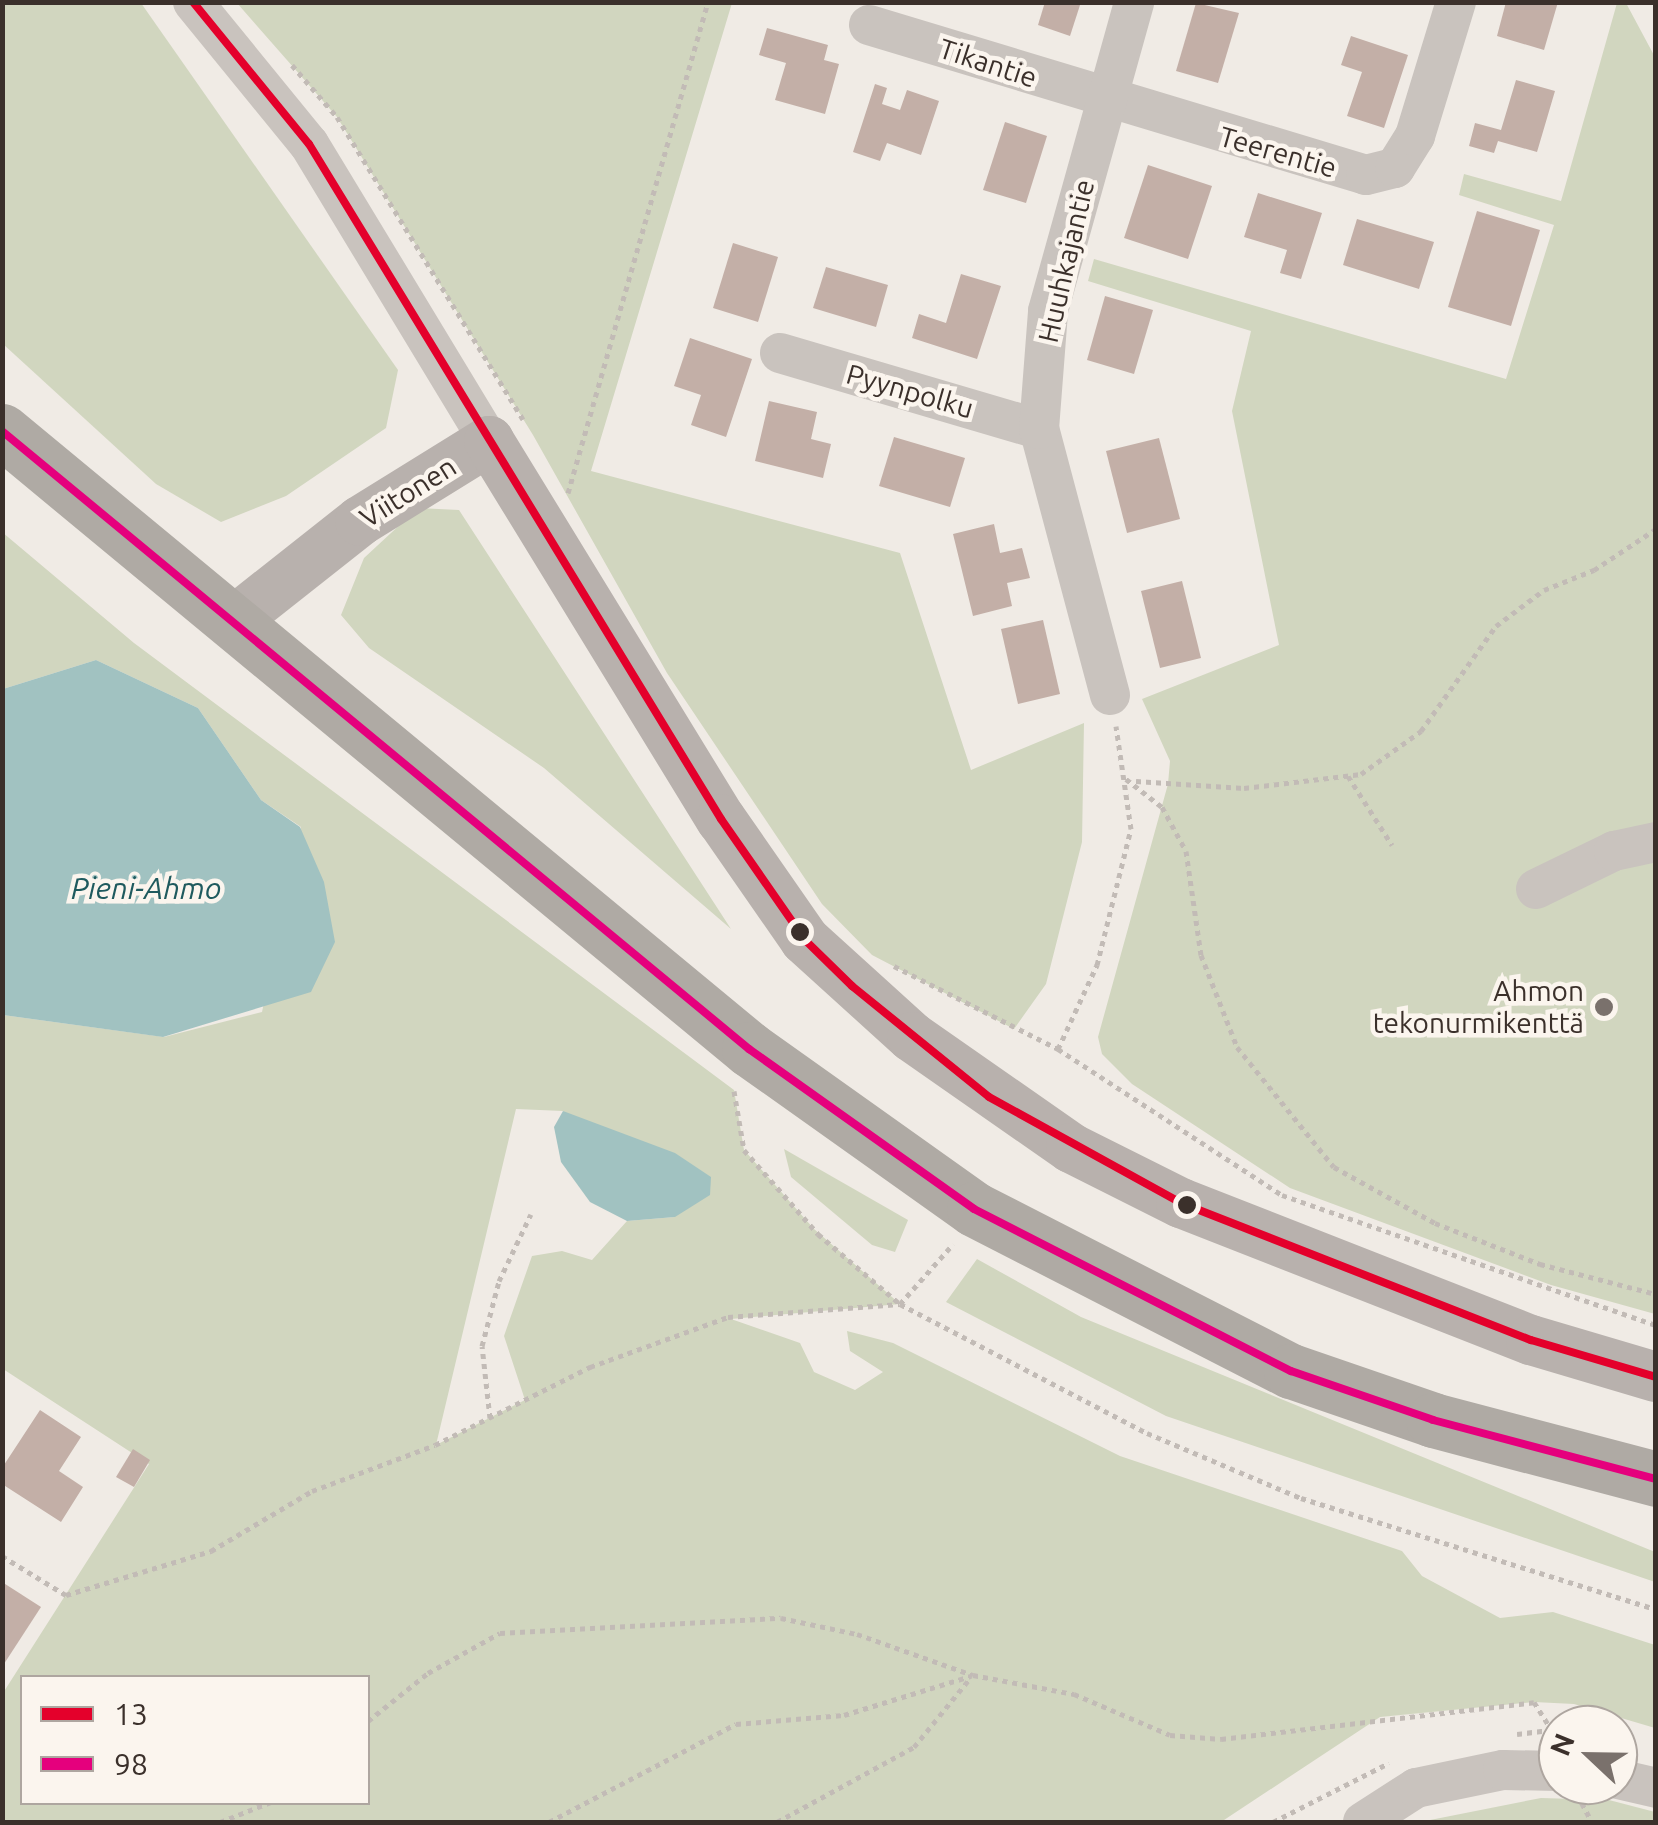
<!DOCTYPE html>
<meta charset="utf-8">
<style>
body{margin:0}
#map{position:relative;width:1658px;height:1825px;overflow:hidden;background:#f0ebe5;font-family:Ubuntu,sans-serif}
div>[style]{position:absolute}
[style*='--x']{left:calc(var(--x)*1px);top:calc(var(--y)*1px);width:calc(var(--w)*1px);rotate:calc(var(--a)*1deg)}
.green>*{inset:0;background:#d1d6bf}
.water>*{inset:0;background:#a1c2c1}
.building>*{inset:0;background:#c3afa7}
.path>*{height:5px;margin-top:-2.5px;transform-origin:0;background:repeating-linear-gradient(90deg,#c2bbb6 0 5px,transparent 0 10px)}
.minor>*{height:40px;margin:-20px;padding:0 20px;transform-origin:20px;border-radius:20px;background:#c9c3be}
.major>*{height:50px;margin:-25px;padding:0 25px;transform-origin:25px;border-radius:25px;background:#b8b1ad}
.highway>*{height:55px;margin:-27.5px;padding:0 27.5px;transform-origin:27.5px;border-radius:27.5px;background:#afaaa4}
.bus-1>*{height:8px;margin:-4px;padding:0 4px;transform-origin:4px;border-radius:4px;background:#e4002b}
.bus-2>*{height:8px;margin:-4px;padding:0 4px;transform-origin:4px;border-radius:4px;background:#e5007d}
.dots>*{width:28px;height:28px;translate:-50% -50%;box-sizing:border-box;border:5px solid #fbf5ee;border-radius:50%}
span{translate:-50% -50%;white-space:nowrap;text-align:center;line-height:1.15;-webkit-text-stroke:9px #fbf5ee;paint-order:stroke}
.street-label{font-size:28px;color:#3b302b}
.poi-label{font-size:28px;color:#3b302b}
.right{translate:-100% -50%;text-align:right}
.water-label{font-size:30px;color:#1f5a5e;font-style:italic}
.frame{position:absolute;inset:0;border:5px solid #3b302b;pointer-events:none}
.legend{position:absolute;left:20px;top:1675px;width:350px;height:130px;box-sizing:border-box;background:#fbf5ee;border:2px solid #aea6a0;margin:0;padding:12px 18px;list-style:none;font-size:30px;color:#3b302b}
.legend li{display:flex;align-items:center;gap:20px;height:50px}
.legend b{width:50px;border:2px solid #aea6a0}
.north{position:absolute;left:1538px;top:1705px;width:100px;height:100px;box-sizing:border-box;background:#fbf5ee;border:2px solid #aea6a0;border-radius:50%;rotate:292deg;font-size:28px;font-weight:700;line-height:40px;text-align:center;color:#3b302b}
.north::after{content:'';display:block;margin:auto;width:35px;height:45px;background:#7a716c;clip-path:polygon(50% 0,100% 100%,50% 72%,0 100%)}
</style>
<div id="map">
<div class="green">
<div style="clip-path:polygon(3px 2px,141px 3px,398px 370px,386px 428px,286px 496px,221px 522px,156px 484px,3px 344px)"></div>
<div style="clip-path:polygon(237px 3px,732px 3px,591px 471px,900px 553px,971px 770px,1084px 723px,1082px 842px,1046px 984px,1014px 1029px,872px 955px,822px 904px,667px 673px,533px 435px,337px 117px)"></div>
<div style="clip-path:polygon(1617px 3px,1626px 3px,1656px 59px,1655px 1314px,1551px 1285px,1290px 1188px,1132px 1084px,1102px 1054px,1098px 1037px,1168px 784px,1170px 761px,1142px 699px,1279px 645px,1232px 411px,1251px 331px,1088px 281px,1094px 259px,1506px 379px,1554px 225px,1459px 195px,1464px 174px,1561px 201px)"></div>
<div style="clip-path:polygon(418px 508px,459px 510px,731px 929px,544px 768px,369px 648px,341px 615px,364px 558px)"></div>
<div style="clip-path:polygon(evenodd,2px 532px,134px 643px,734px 1090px,744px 1150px,814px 1229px,900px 1304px,731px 1319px,800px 1343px,814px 1372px,855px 1390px,883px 1372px,850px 1351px,847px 1331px,893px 1343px,1120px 1456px,1402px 1551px,1422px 1576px,1500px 1618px,1553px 1612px,1655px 1645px,1655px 1728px,1574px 1704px,1534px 1702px,1380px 1717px,1221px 1822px,3px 1822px,3px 1693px,149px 1464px,3px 1369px,3px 1015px,164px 1037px,262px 1012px,301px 827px,261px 800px,198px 708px,96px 660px,3px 689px,2px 532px,516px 1109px,563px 1111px,675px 1217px,627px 1221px,592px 1260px,562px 1251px,532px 1256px,504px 1336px,525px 1400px,436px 1445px,516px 1109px,2px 532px,22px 1678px,368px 1678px,368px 1802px,22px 1802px,22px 1678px)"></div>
<div style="clip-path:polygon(784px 1149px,908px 1220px,895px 1252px,872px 1245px,791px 1177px)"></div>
<div style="clip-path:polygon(977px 1259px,1081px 1317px,1655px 1552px,1655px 1582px,1166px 1416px,946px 1302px)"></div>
<div style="clip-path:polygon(1541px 1798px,1609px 1800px,1655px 1812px,1655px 1822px,1420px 1822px)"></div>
</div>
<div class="water">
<div style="clip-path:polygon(96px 660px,198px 708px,261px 800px,300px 827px,324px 882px,335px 942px,311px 992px,163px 1037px,3px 1015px,3px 689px)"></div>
<div style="clip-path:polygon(563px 1111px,675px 1153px,711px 1177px,710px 1195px,675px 1217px,627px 1221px,590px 1202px,561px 1162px,554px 1127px)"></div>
</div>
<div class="building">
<div style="clip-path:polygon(1045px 2px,1081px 2px,1070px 36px,1038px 25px)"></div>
<div style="clip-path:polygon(1506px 2px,1558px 2px,1544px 50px,1497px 36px)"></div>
<div style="clip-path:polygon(1196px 3px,1239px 13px,1218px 83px,1176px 71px)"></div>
<div style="clip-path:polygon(767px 28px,828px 45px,824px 60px,839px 64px,825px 114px,775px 100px,786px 63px,759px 55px)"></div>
<div style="clip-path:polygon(1351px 36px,1408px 55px,1384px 128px,1347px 116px,1362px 72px,1341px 65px)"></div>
<div style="clip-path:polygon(1516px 80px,1555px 91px,1537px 152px,1498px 141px,1494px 153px,1469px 146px,1475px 123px,1501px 130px)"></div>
<div style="clip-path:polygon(875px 84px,887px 88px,882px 104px,900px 110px,907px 90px,939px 101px,921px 155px,887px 143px,880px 161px,853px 152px)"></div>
<div style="clip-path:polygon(1005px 122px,1047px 136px,1026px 203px,983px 190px)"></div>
<div style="clip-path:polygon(1148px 165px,1212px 186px,1188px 259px,1124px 238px)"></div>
<div style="clip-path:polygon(1258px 193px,1322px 213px,1301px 279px,1280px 273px,1287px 250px,1244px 237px)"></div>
<div style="clip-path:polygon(1477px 211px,1540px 230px,1511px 326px,1448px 307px)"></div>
<div style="clip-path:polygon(1357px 219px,1434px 242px,1419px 289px,1343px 265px)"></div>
<div style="clip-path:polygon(733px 243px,778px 257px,758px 322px,713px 308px)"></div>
<div style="clip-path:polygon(826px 267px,888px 285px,876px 327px,813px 308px)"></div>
<div style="clip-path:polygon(961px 274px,1001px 286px,977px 359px,912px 338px,919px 314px,946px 323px)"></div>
<div style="clip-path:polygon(1105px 296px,1153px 310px,1134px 374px,1087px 360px)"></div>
<div style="clip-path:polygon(690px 338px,752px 359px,726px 437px,691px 425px,701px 395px,674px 386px)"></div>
<div style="clip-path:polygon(769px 401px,817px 412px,811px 439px,831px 444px,823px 478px,755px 461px)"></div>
<div style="clip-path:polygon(894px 437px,965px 458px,950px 507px,879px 486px)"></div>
<div style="clip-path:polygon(1159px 438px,1180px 519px,1127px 533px,1106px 451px)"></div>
<div style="clip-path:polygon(994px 524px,1000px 553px,1022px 548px,1030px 578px,1007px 583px,1012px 606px,973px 616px,953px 534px)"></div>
<div style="clip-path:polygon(1182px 581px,1201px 658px,1160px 668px,1141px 591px)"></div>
<div style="clip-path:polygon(1043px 620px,1060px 694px,1018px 704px,1001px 629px)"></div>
<div style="clip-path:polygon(40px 1410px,81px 1437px,59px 1471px,83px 1487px,61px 1522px,2px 1484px,2px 1468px)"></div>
<div style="clip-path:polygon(133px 1449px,150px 1460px,134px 1487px,116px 1477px)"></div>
<div style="clip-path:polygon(2px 1582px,41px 1607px,2px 1667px)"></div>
</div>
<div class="path">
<div style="--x:292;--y:65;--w:69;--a:49.1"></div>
<div style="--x:337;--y:117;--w:355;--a:58.4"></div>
<div style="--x:568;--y:493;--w:511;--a:-74.09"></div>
<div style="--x:1348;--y:776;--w:82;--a:57.5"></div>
<div style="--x:1126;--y:779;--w:46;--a:37.9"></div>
<div style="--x:1162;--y:807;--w:50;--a:61.4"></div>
<div style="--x:1186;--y:851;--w:105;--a:81.8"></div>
<div style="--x:1201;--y:955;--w:99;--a:68.6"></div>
<div style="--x:1237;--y:1047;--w:154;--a:51.1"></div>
<div style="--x:1334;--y:1167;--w:115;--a:29"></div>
<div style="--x:1435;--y:1223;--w:113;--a:21.3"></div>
<div style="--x:1540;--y:1264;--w:120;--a:14.5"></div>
<div style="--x:1136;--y:781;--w:108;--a:3.7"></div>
<div style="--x:1244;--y:788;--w:118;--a:-6.8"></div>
<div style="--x:1361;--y:774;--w:74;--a:-35.6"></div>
<div style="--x:1421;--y:731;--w:129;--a:-54.5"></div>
<div style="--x:1496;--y:626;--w:60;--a:-36.9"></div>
<div style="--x:1544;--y:590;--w:54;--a:-21.8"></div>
<div style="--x:1594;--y:570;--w:74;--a:-33.5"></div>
<div style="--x:894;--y:966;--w:184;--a:26.8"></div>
<div style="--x:1058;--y:1049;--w:267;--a:33.1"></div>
<div style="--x:1282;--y:1195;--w:396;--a:19.2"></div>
<div style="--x:1058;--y:1049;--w:93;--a:-65.1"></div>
<div style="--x:1097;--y:965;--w:140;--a:-76"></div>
<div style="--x:1131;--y:829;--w:104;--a:-98.3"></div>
<div style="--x:734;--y:1091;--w:60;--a:80.4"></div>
<div style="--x:744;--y:1150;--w:112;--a:48.6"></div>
<div style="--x:818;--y:1234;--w:108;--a:40.5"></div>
<div style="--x:900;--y:1304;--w:279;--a:27.6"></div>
<div style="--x:1147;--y:1433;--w:167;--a:22.9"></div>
<div style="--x:1301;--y:1498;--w:372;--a:17.4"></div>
<div style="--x:490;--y:1418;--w:72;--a:-96.3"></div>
<div style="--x:482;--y:1346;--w:67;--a:-75.3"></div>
<div style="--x:499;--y:1281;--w:74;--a:-64.5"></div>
<div style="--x:2;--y:1556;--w:75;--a:31.4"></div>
<div style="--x:66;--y:1595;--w:152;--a:-16.9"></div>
<div style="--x:211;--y:1551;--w:117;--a:-30.7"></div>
<div style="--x:312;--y:1491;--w:131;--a:-20.5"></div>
<div style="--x:435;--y:1445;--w:174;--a:-26.7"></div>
<div style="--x:590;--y:1367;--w:147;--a:-19.9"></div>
<div style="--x:728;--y:1317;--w:172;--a:-4.3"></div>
<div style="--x:900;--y:1304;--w:80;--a:-48.5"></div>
<div style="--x:368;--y:1721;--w:77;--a:-38.7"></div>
<div style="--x:428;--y:1673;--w:82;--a:-29.1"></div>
<div style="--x:500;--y:1633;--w:281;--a:-3.1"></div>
<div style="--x:781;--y:1618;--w:78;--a:11.9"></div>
<div style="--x:857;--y:1634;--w:123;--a:19.5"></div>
<div style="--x:973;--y:1675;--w:103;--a:10.7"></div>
<div style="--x:1074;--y:1694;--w:104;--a:23.1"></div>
<div style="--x:1170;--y:1735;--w:51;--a:4.5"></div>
<div style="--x:1221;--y:1739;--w:315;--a:-6.7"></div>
<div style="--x:1534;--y:1702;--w:41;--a:57.8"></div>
<div style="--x:1517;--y:1734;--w:41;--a:-7"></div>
<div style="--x:1577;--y:1794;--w:32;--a:62"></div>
<div style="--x:220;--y:1822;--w:55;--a:-21.4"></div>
<div style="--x:549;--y:1822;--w:211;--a:-27.7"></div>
<div style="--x:736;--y:1724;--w:108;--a:-4.8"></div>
<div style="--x:844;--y:1715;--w:133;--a:-17.1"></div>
<div style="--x:777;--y:1822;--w:156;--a:-28.7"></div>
<div style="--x:914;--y:1747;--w:90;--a:-50.8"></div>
<div style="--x:1273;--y:1822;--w:130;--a:-27"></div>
</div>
<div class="minor">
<div style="--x:193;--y:2;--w:183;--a:50.8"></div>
<div style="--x:309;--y:144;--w:347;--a:58.8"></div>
<div style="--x:869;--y:25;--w:519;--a:16.79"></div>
<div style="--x:1366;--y:175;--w:30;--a:-14"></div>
<div style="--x:1395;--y:168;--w:38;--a:-58"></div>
<div style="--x:1415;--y:136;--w:140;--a:-73"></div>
<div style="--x:780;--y:353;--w:270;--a:16.4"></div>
<div style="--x:1110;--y:695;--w:275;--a:-104.9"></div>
<div style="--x:1039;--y:429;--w:118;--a:-85.6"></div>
<div style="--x:1048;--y:311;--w:321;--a:-74.4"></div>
<div style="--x:1536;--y:889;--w:87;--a:-26"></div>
<div style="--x:1614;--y:851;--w:43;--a:-12.1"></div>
<div style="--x:1618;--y:1779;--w:39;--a:13"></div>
<div style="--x:1363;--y:1822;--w:63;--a:-32.7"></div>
<div style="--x:1416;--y:1788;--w:89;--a:-11.7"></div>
<div style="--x:1503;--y:1770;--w:55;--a:1"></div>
</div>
<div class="major">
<div style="--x:236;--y:619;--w:158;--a:-38.3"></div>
<div style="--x:360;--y:521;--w:152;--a:-31.8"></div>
<div style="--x:489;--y:441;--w:444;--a:58.5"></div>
<div style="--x:721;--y:819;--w:147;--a:55.2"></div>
<div style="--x:805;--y:940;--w:144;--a:42.2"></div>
<div style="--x:912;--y:1037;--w:194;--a:34.9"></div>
<div style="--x:1071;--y:1148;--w:123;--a:26.6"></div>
<div style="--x:1181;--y:1203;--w:376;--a:21.4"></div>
<div style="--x:1531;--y:1340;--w:130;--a:16.5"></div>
</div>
<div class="highway">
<div style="--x:2;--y:431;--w:970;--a:39.6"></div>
<div style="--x:749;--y:1049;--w:276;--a:35.4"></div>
<div style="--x:974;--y:1209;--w:356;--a:27.1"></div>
<div style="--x:1291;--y:1371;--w:150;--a:19"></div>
<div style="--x:1433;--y:1420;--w:231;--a:14.8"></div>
</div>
<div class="bus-1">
<div style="--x:193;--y:2;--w:183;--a:50.8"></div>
<div style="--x:309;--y:144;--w:791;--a:58.6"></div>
<div style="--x:721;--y:819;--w:147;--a:55.2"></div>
<div style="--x:805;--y:940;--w:66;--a:44.4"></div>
<div style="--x:852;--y:986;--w:176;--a:39"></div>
<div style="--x:989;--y:1097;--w:219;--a:28.9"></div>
<div style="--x:1181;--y:1203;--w:376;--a:21.4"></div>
<div style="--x:1531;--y:1340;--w:130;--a:16.5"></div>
</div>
<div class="bus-2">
<div style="--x:2;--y:431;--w:970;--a:39.6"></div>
<div style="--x:749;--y:1049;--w:276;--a:35.4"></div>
<div style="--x:974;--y:1209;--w:356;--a:27.1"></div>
<div style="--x:1291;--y:1371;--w:150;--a:19"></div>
<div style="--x:1433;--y:1420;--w:231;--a:14.8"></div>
</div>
<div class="dots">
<div style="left:800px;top:932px;background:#3b302b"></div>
<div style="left:1604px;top:1007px;background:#7a716c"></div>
<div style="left:1187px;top:1205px;background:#3b302b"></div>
</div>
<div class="street-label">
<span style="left:988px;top:63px;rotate:18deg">Tikantie</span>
<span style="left:1278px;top:152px;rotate:16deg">Teerentie</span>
<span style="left:1066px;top:261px;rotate:-77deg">Huuhkajantie</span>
<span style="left:910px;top:391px;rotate:16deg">Pyynpolku</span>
<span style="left:408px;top:492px;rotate:-32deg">Viitonen</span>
</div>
<div class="poi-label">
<span class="right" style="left:1584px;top:1007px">Ahmon<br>tekonurmikenttä</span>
</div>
<div class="water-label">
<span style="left:146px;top:888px">Pieni-Ahmo</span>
</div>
<div class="frame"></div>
<ul class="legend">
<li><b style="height:12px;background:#e4002b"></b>13</li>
<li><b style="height:12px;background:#e5007d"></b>98</li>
</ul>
<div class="north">N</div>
</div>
